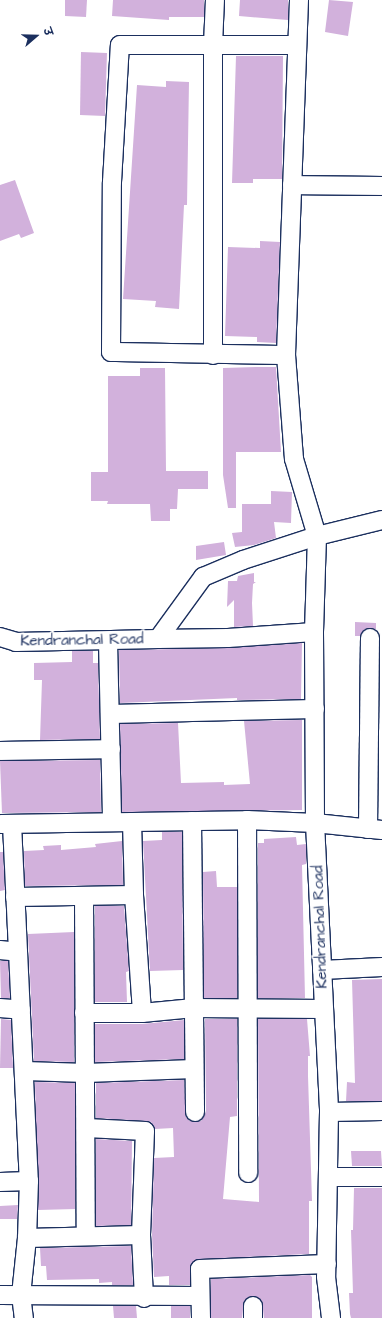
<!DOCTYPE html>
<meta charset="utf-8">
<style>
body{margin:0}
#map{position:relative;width:382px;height:1318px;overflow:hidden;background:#fff;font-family:"Architects Daughter","Playpen Sans Deva",sans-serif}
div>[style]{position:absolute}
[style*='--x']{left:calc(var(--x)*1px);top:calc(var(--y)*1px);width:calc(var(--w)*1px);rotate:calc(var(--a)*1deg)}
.building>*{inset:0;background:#d2b1dc}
.roads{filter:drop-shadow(1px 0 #1b2f5e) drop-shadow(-1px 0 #1b2f5e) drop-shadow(0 1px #1b2f5e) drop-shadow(0 -1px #1b2f5e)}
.minor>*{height:18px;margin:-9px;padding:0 9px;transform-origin:9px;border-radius:9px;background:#fff}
span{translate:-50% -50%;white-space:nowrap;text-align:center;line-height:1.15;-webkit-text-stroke:3px #fff;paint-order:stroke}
.street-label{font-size:15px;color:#1b2f5e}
.north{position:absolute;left:16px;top:16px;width:40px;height:40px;-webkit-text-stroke:3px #fff;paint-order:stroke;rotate:70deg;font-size:11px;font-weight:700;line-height:16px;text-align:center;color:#1b2f5e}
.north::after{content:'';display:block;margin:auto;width:14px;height:18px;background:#1b2f5e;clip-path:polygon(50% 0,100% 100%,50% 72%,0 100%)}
</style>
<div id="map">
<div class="building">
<div style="clip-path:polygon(65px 0,87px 0,86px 17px,65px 16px)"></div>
<div style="clip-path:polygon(113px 0,204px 0,204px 17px,169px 17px,169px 20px,112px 16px)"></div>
<div style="clip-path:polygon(240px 0,288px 0,288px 20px,239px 16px)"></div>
<div style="clip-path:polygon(329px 0,353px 2px,348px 36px,325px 32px)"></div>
<div style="clip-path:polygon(81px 52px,107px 53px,105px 116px,80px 115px)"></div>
<div style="clip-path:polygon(236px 56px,283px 56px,282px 179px,253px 179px,253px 183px,232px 183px)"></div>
<div style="clip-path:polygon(166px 81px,189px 82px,187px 205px,184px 205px,179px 309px,155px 307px,156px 301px,123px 299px,137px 85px,166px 87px)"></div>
<div style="clip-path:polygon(15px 180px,34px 233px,21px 238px,19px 234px,0 241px,0 185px)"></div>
<div style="clip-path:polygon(260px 241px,280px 242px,276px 343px,257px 342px,257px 337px,225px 336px,228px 247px,260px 248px)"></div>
<div style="clip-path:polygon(256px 367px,276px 367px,281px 452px,236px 452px,236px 508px,228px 508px,223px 475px,223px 368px)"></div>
<div style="clip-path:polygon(140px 368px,165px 368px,166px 471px,208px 471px,208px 489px,178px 489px,177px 509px,170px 509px,170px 521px,151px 521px,150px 504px,107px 504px,108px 501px,91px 501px,91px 472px,108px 472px,108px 376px,140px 376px)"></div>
<div style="clip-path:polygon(271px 491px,292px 492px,291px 523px,274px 522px,276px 538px,254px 545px,235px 547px,232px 533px,242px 532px,242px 504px,271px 504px)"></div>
<div style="clip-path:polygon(224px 542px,226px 555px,196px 560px,196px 546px)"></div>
<div style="clip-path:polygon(254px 573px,254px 582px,256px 582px,253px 584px,252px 603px,253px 626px,234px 627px,234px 600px,227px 607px,228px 581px,237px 581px,238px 576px)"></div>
<div style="clip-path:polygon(355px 622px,376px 623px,376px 629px,365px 629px,360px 636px,355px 636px)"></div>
<div style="clip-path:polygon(302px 643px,301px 699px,237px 700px,237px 698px,120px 703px,119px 650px,228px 648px)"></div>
<div style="clip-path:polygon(72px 651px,93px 651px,93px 663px,98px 663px,100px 739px,40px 740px,42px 680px,34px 680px,34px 663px,72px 662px)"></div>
<div style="clip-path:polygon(302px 720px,302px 810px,122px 812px,120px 724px,178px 723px,181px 783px,224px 782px,224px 785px,250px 784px,244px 721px)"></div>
<div style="clip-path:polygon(100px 760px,101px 812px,2px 813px,0 761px)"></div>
<div style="clip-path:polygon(162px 832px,182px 832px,183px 970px,150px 971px,143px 841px,162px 840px)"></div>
<div style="clip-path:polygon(296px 837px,297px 845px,306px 844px,306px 864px,302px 865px,305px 998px,258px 998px,258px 843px,264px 843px,264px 839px)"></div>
<div style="clip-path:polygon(122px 841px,123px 885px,25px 886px,24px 851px,44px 850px,43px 846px,61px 845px,61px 850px,96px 847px,95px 844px)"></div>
<div style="clip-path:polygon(0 852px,3px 852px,5px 890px,0 891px)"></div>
<div style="clip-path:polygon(216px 871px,217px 887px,237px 887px,237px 998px,204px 998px,203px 872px)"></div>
<div style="clip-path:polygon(95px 906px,124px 906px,129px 971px,126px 972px,127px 1002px,95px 1002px)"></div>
<div style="clip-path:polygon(74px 932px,74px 1062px,34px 1061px,28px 934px)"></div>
<div style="clip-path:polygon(0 961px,8px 961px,10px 998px,1px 998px)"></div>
<div style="clip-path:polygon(382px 979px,382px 1101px,346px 1101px,347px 1082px,355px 1083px,352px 980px)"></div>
<div style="clip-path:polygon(1px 1019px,11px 1020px,13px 1068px,0 1068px)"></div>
<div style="clip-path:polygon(205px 1019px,237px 1019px,237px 1116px,230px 1117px,223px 1199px,259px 1202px,258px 1019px,307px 1019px,310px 1056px,308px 1056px,308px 1076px,312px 1201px,309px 1201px,309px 1254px,199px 1259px,191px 1264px,190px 1285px,169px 1285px,169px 1276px,154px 1277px,152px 1235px,154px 1158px,174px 1157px,173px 1128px,155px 1129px,151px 1122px,146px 1121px,96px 1118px,96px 1083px,184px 1080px,186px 1117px,190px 1121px,201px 1121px,206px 1112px)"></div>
<div style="clip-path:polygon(184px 1020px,184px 1059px,95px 1062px,95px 1024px,142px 1024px)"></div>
<div style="clip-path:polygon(35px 1082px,75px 1083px,75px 1209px,38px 1210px)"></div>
<div style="clip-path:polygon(96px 1139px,132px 1141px,131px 1225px,96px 1226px)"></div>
<div style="clip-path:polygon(351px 1151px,381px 1151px,382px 1166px,352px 1166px)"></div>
<div style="clip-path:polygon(354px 1188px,382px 1188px,382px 1318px,351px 1318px,350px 1314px,349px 1293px,353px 1293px,351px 1230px,353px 1230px)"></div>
<div style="clip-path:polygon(18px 1205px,17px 1219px,0 1219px,0 1206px)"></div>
<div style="clip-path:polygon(131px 1246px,133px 1285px,112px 1285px,112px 1282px,99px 1283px,99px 1279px,47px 1280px,46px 1266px,41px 1266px,40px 1248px)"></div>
<div style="clip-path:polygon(310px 1275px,312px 1277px,312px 1318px,264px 1318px,262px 1301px,253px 1296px,244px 1301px,242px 1318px,211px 1318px,211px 1279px)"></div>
<div style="clip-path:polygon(113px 1306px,136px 1306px,137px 1318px,114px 1318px)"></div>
<div style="clip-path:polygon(171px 1306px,190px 1306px,190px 1318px,171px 1318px)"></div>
</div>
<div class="roads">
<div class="minor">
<div style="--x:299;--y:0;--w:355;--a:92.1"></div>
<div style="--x:286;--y:355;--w:104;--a:85.6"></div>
<div style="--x:294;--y:459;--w:80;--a:73.4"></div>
<div style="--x:317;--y:536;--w:96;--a:91.8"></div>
<div style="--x:314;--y:632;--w:191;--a:89.7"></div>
<div style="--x:315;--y:823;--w:289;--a:87.2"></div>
<div style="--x:329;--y:1112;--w:165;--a:91"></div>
<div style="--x:326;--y:1277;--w:41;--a:83"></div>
<div style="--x:292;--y:185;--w:90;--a:0.6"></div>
<div style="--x:213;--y:355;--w:310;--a:-90"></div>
<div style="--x:213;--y:45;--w:45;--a:-87.5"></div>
<div style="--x:286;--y:355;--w:175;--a:-179"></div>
<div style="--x:111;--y:352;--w:170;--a:-89.7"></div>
<div style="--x:112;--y:182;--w:137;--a:-86.7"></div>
<div style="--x:120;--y:45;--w:176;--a:0"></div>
<div style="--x:0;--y:637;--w:17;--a:17"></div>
<div style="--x:16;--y:642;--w:142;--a:-1.2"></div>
<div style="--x:158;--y:639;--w:77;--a:-54"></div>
<div style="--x:203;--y:577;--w:43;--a:-23"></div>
<div style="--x:243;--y:560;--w:78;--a:-18"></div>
<div style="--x:317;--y:536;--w:67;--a:-13.8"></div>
<div style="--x:158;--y:639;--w:70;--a:-0.8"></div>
<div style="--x:228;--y:638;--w:86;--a:-4"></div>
<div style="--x:108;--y:641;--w:181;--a:88.7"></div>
<div style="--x:110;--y:714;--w:205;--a:-1.4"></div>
<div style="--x:0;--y:751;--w:111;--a:-1"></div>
<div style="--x:247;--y:820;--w:353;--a:89.8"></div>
<div style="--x:192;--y:821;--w:291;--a:89.4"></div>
<div style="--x:132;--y:822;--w:73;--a:88.4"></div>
<div style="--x:134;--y:895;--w:118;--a:86.1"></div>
<div style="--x:1;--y:824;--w:246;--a:-0.9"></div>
<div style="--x:247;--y:820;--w:68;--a:2.5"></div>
<div style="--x:315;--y:823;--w:67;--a:6"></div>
<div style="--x:12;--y:824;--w:357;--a:87.3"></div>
<div style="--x:29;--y:1181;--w:57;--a:92"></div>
<div style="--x:27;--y:1238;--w:57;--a:96"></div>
<div style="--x:21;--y:1295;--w:23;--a:83"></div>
<div style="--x:368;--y:829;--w:191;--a:-89.4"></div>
<div style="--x:84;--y:896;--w:340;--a:89.7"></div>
<div style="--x:15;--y:897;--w:119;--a:-1"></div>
<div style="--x:0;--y:950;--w:18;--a:6"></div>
<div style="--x:322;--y:970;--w:60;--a:-2.9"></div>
<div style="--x:0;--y:1008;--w:21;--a:5"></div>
<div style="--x:84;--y:1013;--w:58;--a:0"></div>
<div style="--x:142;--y:1013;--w:52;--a:-5.5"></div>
<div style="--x:194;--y:1008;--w:129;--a:0.4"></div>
<div style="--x:25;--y:1071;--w:61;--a:1.9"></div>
<div style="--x:86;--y:1073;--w:108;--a:-2.1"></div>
<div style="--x:329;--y:1112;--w:53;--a:-1.1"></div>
<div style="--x:87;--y:1128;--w:58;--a:3"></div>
<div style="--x:145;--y:1131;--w:104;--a:92.2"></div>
<div style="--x:141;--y:1235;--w:63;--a:87.3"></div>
<div style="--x:328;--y:1177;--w:54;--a:0"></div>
<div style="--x:0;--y:1182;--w:29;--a:-2"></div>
<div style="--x:27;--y:1238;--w:114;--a:-1.5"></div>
<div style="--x:0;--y:1295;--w:200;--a:0.3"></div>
<div style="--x:253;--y:1306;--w:12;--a:90"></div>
<div style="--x:201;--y:1318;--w:49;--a:-91.2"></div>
<div style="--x:200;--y:1269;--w:127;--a:-2.3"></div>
</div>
</div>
<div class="street-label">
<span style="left:82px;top:640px;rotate:-1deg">Kendranchal Road</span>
<span style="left:320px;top:927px;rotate:-92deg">Kendranchal Road</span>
</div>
<div class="north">उ</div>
</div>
